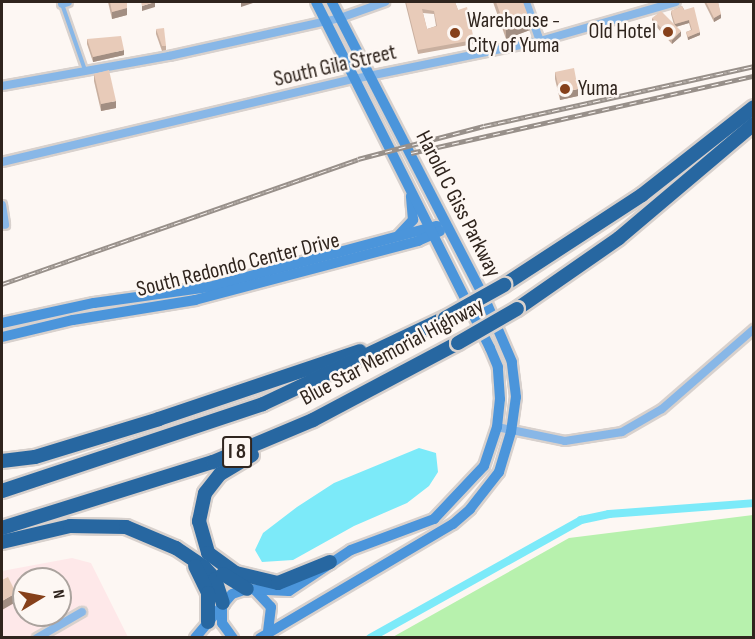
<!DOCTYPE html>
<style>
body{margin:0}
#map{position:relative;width:755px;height:639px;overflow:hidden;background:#fdf7f3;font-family:"Sofia Sans Condensed",sans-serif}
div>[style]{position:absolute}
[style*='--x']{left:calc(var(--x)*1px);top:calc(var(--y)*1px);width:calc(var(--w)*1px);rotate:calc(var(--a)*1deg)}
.commercial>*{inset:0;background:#fee8e9}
.green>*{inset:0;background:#b7f1ad}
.water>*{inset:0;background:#7ceaf9}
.canal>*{height:8px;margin:-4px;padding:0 4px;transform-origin:4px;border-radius:4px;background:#7ceaf9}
.roads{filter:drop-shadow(2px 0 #d8d1cd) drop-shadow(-2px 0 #d8d1cd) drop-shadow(0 2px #d8d1cd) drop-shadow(0 -2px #d8d1cd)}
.lane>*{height:4px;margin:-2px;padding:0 2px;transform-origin:2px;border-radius:2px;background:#88b7e7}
.street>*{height:8px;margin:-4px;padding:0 4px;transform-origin:4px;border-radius:4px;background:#88b7e7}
.secondary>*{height:10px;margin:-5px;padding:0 5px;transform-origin:5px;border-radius:5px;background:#4b95db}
.highway>*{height:14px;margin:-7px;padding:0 7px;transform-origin:7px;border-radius:7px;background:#2767a1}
.rail>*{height:4.5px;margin-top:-2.25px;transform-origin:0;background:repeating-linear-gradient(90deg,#fdf7f3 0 7px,#98908a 0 14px);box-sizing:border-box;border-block:2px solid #98908a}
.bridges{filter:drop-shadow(2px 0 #d8d1cd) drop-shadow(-2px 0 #d8d1cd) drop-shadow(0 2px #d8d1cd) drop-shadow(0 -2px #d8d1cd)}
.highway-bridge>*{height:14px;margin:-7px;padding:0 7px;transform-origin:7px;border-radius:7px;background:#2767a1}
.wall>*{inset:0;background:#c8af9f}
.shaded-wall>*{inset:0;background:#a28e82}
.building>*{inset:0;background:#e8cbb9}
.dots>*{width:16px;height:16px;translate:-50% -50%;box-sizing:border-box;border:3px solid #fdf7f3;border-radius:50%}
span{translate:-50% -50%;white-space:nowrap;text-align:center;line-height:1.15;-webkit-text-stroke:5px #fdf7f3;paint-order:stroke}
.shield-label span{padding:2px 4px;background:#fdf7f3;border:2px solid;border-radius:4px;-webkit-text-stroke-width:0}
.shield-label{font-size:21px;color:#30251e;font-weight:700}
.poi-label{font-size:22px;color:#30251e}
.left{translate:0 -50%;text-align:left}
.right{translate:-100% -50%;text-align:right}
.street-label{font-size:22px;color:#30251e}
.frame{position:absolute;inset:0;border:3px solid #30251e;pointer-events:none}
.north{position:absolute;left:12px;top:567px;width:60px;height:60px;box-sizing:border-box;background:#fdf7f3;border:2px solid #aba39e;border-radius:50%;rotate:80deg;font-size:16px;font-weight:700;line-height:24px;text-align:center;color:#30251e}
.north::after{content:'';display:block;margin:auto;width:21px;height:27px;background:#86401a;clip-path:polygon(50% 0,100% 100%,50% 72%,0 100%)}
</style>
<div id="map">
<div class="commercial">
<div style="clip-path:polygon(evenodd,72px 558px,91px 563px,128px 637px,2px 637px,2px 571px,72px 558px,24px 579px,60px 579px,60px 615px,24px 615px,24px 579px)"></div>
</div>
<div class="green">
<div style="clip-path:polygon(753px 515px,753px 637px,391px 638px,569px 538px)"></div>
</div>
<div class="water">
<div style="clip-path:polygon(419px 448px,436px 453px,438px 472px,429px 486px,407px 503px,354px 526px,293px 560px,262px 562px,255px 550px,263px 533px,297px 507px,334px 483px)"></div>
</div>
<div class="canal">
<div style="--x:370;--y:638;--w:242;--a:-29.2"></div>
<div style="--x:581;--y:520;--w:29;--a:-12"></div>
<div style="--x:609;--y:514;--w:145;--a:-4.3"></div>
</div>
<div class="roads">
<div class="lane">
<div style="--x:62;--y:4;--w:70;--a:70.8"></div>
</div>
<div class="street">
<div style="--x:526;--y:2;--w:41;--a:70.3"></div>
<div style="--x:62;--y:4;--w:6;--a:-18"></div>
<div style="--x:2;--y:86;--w:170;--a:-10.2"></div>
<div style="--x:169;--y:56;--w:175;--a:-12.5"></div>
<div style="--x:340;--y:18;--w:48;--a:-19.6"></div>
<div style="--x:2;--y:162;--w:362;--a:-13.3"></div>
<div style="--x:354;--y:79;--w:190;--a:-11.5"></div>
<div style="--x:540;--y:41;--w:141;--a:-16"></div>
<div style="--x:2;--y:205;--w:20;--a:81"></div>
<div style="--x:497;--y:427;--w:69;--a:11.6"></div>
<div style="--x:565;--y:441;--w:58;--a:-9"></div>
<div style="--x:622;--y:432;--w:46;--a:-29.9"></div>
<div style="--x:662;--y:409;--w:122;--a:-41"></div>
<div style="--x:37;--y:638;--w:52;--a:-30"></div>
</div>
<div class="secondary">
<div style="--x:399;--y:235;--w:21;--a:-47"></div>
<div style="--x:413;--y:220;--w:24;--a:-95"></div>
<div style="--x:2;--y:323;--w:94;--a:-12.3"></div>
<div style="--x:94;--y:303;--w:116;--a:-7.9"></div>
<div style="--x:209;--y:287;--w:236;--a:-15"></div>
<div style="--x:2;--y:337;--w:73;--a:-13.5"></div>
<div style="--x:73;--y:320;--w:124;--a:-9.3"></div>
<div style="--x:195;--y:300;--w:231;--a:-14.8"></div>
<div style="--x:418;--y:241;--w:24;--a:-24"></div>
<div style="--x:256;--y:591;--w:22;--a:47"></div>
<div style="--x:271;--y:607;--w:24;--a:97"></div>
<div style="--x:222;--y:607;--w:16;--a:90"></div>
<div style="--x:222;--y:623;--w:19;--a:54"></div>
<div style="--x:195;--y:638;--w:57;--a:-49.9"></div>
<div style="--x:232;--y:594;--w:16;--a:-18"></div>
<div style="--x:247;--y:589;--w:42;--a:2.7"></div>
<div style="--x:289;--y:591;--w:74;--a:-33.5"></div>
<div style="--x:351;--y:550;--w:89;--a:-20.5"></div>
<div style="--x:434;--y:519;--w:73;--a:-46.7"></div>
<div style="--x:484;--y:466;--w:41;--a:-71.6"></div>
<div style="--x:497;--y:427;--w:28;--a:-84"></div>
<div style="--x:500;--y:399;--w:32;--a:-94"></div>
<div style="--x:498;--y:367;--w:21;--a:-113"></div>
<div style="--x:490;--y:348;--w:387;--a:-116.7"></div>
<div style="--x:260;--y:638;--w:224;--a:-30.6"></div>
<div style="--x:453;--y:524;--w:23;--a:-41"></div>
<div style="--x:470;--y:509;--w:47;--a:-51.9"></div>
<div style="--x:499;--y:472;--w:42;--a:-73.3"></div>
<div style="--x:511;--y:432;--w:35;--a:-82"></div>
<div style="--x:516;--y:397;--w:35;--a:-97"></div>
<div style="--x:512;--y:362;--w:71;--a:-113.3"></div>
<div style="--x:484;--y:297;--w:332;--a:-117.3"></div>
</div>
<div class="highway">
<div style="--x:504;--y:285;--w:165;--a:-33.1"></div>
<div style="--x:642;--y:195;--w:142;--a:-38.2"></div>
<div style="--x:517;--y:309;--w:124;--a:-34.8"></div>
<div style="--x:619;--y:238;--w:177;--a:-40.2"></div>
<div style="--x:252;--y:455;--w:37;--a:149"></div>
<div style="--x:220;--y:474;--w:24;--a:128"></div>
<div style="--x:205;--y:493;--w:29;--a:102"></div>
<div style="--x:199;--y:521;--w:33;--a:74"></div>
<div style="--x:208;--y:553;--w:34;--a:36"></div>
<div style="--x:236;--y:573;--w:43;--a:13.4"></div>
<div style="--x:278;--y:583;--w:56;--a:-22"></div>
<div style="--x:2;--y:461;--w:33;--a:-7"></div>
<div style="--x:35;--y:457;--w:130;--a:-17"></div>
<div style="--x:159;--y:419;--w:212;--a:-18.7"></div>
<div style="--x:2;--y:491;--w:275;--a:-18.4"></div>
<div style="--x:263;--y:404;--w:201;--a:-25.3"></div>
<div style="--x:2;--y:528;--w:221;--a:-17.4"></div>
<div style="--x:213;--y:462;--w:108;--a:-22.8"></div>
<div style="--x:313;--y:420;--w:164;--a:-28"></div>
<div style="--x:2;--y:542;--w:70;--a:-13.2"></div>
<div style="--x:70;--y:526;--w:56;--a:1"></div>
<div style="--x:126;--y:527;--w:54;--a:22.8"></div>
<div style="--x:176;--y:548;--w:34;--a:34"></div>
<div style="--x:204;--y:567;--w:16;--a:47"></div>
<div style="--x:215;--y:579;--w:25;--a:72"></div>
<div style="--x:195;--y:566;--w:30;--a:64"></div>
<div style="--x:208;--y:593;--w:29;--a:90"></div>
<div style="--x:223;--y:574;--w:28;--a:32"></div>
</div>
</div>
<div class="rail">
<div style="--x:411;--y:153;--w:352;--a:-12.7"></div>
<div style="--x:2;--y:284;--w:377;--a:-19.3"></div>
<div style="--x:358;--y:159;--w:130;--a:-14.7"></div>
<div style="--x:484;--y:126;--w:277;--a:-12.5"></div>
</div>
<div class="bridges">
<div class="highway-bridge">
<div style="--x:445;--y:318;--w:68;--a:-29.2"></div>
<div style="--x:458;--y:343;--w:68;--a:-30"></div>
</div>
</div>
<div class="wall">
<div style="clip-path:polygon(108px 2px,127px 2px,127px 15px,112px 19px)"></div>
<div style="clip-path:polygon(evenodd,405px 2px,455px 2px,458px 10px,474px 40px,474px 44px,418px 54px,405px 2px,423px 13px,434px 14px,436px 26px,427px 29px,423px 13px)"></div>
<div style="clip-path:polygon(493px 2px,523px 2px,530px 30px,506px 39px)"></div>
<div style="clip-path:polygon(704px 2px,718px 2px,721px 18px,714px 22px)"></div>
<div style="clip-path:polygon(682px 6px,700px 35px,688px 40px,686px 32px,691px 30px,689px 23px,676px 27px,681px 36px,672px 44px,652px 22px,652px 18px,674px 25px,671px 14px,671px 11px)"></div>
<div style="clip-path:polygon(156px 29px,166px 46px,166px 50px,162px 51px,156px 34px)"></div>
<div style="clip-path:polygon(87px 39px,124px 55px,93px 62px,87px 44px)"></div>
<div style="clip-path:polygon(555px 72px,578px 96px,560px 100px,555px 79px)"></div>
<div style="clip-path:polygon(94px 74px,116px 108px,101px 111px,94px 81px)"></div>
</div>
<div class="shaded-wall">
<div style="clip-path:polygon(155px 2px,155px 7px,142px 11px,142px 6px)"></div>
<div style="clip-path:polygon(241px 2px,256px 2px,241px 7px)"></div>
<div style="clip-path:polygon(127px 8px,127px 15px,112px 19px,112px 12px)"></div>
<div style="clip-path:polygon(721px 14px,721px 18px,714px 22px,714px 18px)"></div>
<div style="clip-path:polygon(689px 20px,689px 23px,675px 27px,675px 24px)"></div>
<div style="clip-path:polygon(530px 21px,530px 30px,506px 39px,506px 30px)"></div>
<div style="clip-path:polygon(681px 31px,681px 36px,672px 44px,672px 40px)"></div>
<div style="clip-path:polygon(700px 32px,700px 35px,688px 40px,688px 37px)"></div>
<div style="clip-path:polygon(124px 50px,124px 55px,93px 62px,93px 57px)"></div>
<div style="clip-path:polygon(578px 89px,578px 96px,560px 100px,560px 93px)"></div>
<div style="clip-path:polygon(116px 101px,116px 108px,101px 111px,101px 104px)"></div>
<div style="clip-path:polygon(16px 593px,16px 602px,2px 610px,2px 601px)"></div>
</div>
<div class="building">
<div style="clip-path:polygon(110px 2px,127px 2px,127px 8px,112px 12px)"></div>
<div style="clip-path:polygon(141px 2px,155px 2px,142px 6px)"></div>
<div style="clip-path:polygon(evenodd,406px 2px,455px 2px,458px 10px,467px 7px,474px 40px,418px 50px,406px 2px,422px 9px,434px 11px,437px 26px,427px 29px,422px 9px)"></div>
<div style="clip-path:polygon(496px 2px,523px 2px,530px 21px,506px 30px)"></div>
<div style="clip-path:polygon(706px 2px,718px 2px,721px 14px,714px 18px)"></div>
<div style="clip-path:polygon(682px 6px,684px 10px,694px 7px,700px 32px,688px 37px,686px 32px,692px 30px,689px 20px,675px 24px,671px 11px)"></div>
<div style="clip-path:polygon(661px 11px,681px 31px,672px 40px,652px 18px)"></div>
<div style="clip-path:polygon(164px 28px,166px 46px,162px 46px,156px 29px)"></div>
<div style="clip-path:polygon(121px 36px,124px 50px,93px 57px,87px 39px)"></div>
<div style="clip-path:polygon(574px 68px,578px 89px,560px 93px,555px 72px)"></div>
<div style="clip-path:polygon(109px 70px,116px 101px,101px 104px,94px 74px)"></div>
<div style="clip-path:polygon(8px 577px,16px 593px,2px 601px,2px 580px)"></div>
</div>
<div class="dots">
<div style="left:668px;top:32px;background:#86401a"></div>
<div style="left:455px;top:33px;background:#86401a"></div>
<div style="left:565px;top:89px;background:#86401a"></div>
</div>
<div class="shield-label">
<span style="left:237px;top:452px">I 8</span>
</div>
<div class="poi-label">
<span class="left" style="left:467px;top:33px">Warehouse -<br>City of Yuma</span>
<span class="right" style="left:656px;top:32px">Old Hotel</span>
<span class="left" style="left:578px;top:89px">Yuma</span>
</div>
<div class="street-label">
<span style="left:335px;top:66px;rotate:-13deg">South Gila Street</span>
<span style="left:458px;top:204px;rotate:63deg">Harold C Giss Parkway</span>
<span style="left:238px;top:265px;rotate:-14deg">South Redondo Center Drive</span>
<span style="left:392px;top:352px;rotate:-28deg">Blue Star Memorial Highway</span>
</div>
<div class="frame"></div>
<div class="north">N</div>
</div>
